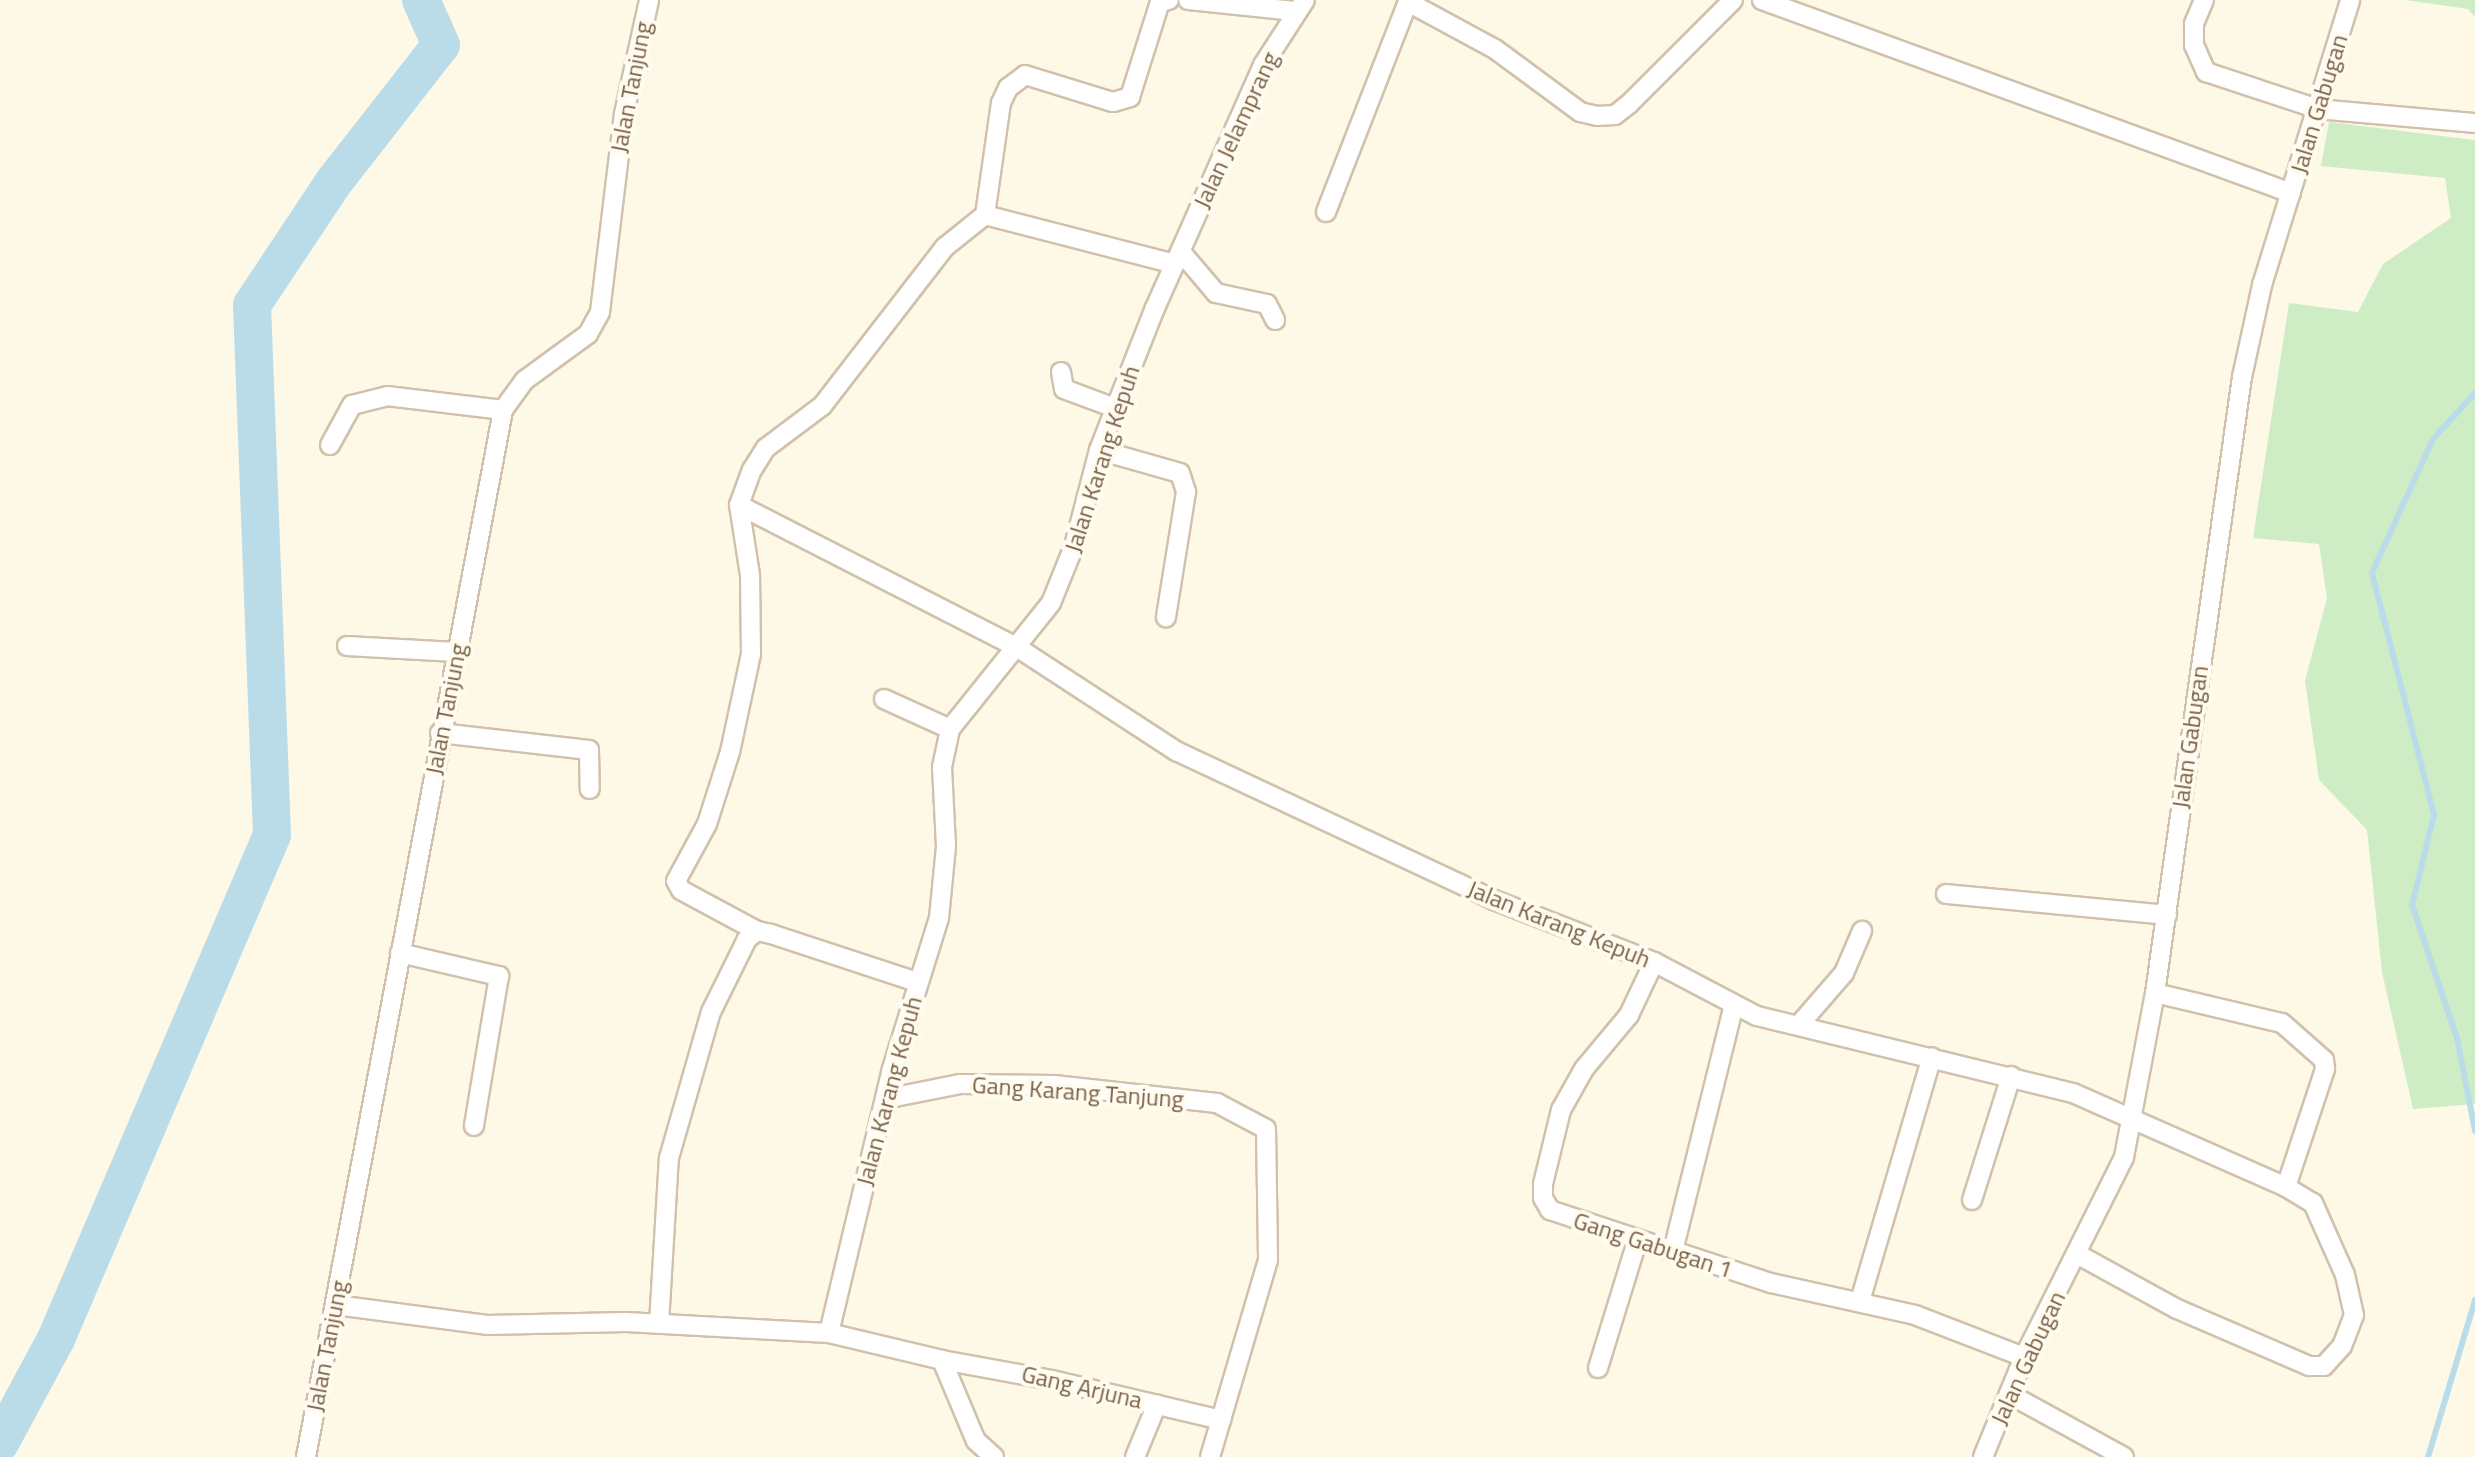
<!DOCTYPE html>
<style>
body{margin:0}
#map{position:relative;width:2475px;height:1457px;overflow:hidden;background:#fef8e7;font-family:"Titillium Web",sans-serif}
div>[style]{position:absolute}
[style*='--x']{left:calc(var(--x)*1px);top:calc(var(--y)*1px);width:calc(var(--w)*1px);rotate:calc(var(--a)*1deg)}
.green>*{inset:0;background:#cfedc4}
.stream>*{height:6px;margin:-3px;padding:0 3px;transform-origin:3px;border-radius:3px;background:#badce9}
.river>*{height:38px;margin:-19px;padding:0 19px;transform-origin:19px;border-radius:19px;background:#badce9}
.roads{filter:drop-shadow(2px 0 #d1c1ac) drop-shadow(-2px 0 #d1c1ac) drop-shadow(0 2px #d1c1ac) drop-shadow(0 -2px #d1c1ac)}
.street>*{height:18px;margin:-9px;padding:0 9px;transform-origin:9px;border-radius:9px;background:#fff}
span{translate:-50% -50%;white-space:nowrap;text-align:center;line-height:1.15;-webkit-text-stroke:8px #fffbef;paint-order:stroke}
.street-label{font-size:24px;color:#7a6149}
</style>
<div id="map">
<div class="green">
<div style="clip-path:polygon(2405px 0,2475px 0,2475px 17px,2468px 9px)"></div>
<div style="clip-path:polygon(2329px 122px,2475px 140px,2475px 1104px,2413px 1109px,2382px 972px,2367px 830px,2319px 780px,2305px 681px,2327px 598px,2319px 544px,2253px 538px,2289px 303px,2358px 312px,2383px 264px,2451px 218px,2445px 178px,2321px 166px)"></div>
</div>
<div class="stream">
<div style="--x:2475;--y:393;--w:62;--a:132.4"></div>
<div style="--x:2433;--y:439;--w:147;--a:114.5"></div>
<div style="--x:2372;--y:573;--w:250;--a:75.6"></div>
<div style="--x:2434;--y:815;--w:93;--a:103.7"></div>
<div style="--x:2412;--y:905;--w:140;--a:71.3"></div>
<div style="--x:2457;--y:1038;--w:95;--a:79"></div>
<div style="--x:2428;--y:1457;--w:164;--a:-73.3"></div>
</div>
<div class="river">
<div style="--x:0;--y:1443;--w:118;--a:-61.7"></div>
<div style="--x:56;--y:1339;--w:548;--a:-66.8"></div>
<div style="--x:272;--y:835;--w:530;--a:-92.16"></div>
<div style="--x:252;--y:305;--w:146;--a:-56.4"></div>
<div style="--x:333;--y:183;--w:175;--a:-52"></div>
<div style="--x:441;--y:45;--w:49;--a:-114"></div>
</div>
<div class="roads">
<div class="street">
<div style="--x:1188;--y:0;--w:108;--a:5.9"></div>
<div style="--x:1762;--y:0;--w:563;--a:20.04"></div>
<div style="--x:2204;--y:0;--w:26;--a:113"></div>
<div style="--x:2194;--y:24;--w:21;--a:90"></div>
<div style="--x:2194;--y:45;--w:30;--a:66"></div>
<div style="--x:2206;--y:72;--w:118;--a:18.3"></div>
<div style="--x:2318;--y:109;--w:158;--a:5.1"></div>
<div style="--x:1326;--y:212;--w:225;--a:-68.7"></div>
<div style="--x:1408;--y:2;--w:99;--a:28.4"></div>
<div style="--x:1495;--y:49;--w:106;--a:36.5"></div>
<div style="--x:1580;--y:112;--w:17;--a:13"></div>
<div style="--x:1597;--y:116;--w:18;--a:-3"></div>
<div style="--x:1615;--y:115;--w:18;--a:-38"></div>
<div style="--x:1629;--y:104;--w:147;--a:-45"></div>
<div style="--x:985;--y:215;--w:196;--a:14.5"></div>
<div style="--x:1181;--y:252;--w:54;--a:49.5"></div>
<div style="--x:1216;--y:293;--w:52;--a:12.2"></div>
<div style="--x:1267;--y:304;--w:18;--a:63"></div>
<div style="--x:1061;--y:372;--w:17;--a:80"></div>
<div style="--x:1064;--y:389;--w:54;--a:20.4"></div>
<div style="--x:330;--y:445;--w:46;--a:-61.2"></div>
<div style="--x:352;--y:405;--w:36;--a:-14"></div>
<div style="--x:387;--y:396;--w:117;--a:6.9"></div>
<div style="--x:1099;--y:450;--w:84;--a:15.9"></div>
<div style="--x:1180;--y:473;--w:20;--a:72"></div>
<div style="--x:1186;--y:492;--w:127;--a:99.1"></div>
<div style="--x:739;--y:505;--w:314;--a:27.1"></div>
<div style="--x:1018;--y:648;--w:189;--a:33.1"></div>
<div style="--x:1176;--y:751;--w:351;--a:25.1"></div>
<div style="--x:1494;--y:900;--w:172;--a:21.2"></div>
<div style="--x:1654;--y:962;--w:116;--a:27.7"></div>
<div style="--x:1757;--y:1016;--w:325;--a:13.7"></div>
<div style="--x:2073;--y:1093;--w:233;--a:23.8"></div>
<div style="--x:2286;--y:1187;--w:31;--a:31"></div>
<div style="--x:2313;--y:1203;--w:79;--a:66"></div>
<div style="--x:2345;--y:1275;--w:41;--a:77.3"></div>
<div style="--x:2354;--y:1315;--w:33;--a:111"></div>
<div style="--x:2342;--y:1346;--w:27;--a:132"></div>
<div style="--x:2324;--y:1366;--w:15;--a:180"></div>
<div style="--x:2309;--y:1366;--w:144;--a:-156.6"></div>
<div style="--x:2177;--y:1309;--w:114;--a:-151.2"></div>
<div style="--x:347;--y:646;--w:109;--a:3.2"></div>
<div style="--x:884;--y:699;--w:72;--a:24.4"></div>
<div style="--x:440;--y:733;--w:150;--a:6.5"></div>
<div style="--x:589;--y:750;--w:39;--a:89"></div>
<div style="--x:1946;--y:894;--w:222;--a:5.4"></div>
<div style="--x:757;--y:931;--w:86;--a:-151.7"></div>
<div style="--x:681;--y:890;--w:10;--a:-119"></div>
<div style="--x:676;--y:881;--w:65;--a:-61.5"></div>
<div style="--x:707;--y:824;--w:76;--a:-72.3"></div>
<div style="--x:730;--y:752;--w:100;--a:-77.9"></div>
<div style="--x:751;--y:654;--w:79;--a:-90.7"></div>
<div style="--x:750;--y:575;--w:71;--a:-98.9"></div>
<div style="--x:739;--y:505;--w:37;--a:-70"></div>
<div style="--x:752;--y:470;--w:26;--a:-58"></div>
<div style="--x:766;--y:448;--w:70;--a:-36.9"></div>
<div style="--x:822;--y:406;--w:201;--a:-52.3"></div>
<div style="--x:945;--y:247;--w:51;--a:-38.7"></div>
<div style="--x:985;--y:215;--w:113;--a:-81.9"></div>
<div style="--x:1001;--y:103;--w:17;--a:-65"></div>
<div style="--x:1008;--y:88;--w:21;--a:-37"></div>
<div style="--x:1025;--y:75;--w:92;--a:17.1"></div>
<div style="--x:1113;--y:102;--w:18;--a:-16"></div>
<div style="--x:1130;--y:97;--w:100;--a:-72.5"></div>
<div style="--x:1160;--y:2;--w:9;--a:-13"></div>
<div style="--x:400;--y:953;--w:102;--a:13.1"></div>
<div style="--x:499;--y:976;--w:152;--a:99.5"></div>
<div style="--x:1654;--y:962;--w:59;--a:115.3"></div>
<div style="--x:1629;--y:1015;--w:70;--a:129.8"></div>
<div style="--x:1584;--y:1069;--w:47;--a:119.3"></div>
<div style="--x:1561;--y:1110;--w:76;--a:103.7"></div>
<div style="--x:1543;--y:1184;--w:14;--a:90"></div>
<div style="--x:1543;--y:1198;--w:14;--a:60"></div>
<div style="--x:1550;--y:1210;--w:233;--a:18.3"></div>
<div style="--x:1771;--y:1283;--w:148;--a:12.5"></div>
<div style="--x:1915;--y:1315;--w:117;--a:21.1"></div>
<div style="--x:2155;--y:993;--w:130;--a:13.3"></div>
<div style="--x:2282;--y:1023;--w:56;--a:41.4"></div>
<div style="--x:2324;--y:1060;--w:9;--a:84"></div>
<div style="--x:2325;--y:1069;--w:124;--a:108.3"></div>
<div style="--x:1799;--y:1025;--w:69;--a:-49.1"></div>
<div style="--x:1844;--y:973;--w:46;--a:-66.8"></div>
<div style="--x:885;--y:1099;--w:76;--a:-11.3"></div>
<div style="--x:960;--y:1084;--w:94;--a:0.6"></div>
<div style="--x:1054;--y:1085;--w:164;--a:6.3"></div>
<div style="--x:1217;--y:1103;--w:55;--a:28"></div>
<div style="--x:1266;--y:1129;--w:131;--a:89.1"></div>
<div style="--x:1268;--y:1260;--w:205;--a:106.4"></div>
<div style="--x:1972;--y:1200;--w:130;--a:-72.5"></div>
<div style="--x:1673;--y:1251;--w:253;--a:-76.1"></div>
<div style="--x:1860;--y:1301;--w:254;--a:-73.6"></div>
<div style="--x:336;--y:1305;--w:152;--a:7.5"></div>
<div style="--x:487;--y:1325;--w:139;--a:-1.2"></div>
<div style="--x:626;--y:1322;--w:203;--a:3.1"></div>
<div style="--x:659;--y:1324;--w:166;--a:-86.6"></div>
<div style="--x:669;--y:1158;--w:152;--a:-74"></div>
<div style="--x:711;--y:1012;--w:81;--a:-63.7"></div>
<div style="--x:747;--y:939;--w:13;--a:-39"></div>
<div style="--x:757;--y:931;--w:14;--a:12"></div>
<div style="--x:771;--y:934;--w:154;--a:18.2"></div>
<div style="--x:942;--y:1360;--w:112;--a:10.3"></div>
<div style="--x:1052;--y:1380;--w:174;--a:13.3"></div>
<div style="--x:1598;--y:1368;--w:133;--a:-72.9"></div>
<div style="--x:2009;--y:1394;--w:131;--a:28.7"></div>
<div style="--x:306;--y:1457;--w:1065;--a:-79.34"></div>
<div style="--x:503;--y:410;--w:37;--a:-54"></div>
<div style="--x:525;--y:380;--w:78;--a:-36.1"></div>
<div style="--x:588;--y:334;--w:25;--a:-61"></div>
<div style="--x:600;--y:312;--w:199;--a:-83.1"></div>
<div style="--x:624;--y:114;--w:117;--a:-77.6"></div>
<div style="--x:994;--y:1457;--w:24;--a:-138"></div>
<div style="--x:976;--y:1441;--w:88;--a:-112.8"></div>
<div style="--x:942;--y:1360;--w:116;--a:-166.6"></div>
<div style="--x:829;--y:1333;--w:268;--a:-76.6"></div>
<div style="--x:891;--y:1072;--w:161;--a:-72.7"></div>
<div style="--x:939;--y:918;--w:72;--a:-84.4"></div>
<div style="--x:946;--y:846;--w:79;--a:-92.9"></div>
<div style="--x:942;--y:767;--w:39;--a:-78"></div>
<div style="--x:950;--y:729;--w:161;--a:-51.3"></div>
<div style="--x:1051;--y:603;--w:61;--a:-68"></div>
<div style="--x:1074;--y:546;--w:99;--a:-75.4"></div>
<div style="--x:1099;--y:450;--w:153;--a:-68.5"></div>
<div style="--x:1155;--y:308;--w:266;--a:-66"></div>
<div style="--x:1263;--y:65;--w:77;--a:-57.1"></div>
<div style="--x:1135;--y:1457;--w:57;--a:-67.5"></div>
<div style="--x:1983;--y:1457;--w:108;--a:-67.7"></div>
<div style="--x:2024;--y:1357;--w:224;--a:-63.4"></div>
<div style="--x:2124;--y:1157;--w:167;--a:-79.3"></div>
<div style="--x:2155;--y:993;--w:622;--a:-81.96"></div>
<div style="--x:2242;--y:377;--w:94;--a:-77.7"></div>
<div style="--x:2262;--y:285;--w:298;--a:-72.8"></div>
</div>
</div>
<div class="street-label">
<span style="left:631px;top:87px;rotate:-79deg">Jalan Tanjung</span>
<span style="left:2319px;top:104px;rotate:-73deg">Jalan Gabugan</span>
<span style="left:1236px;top:130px;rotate:-65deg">Jalan Jelamprang</span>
<span style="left:1102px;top:459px;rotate:-72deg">Jalan Karang Kepuh</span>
<span style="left:446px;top:709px;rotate:-79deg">Jalan Tanjung</span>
<span style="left:2190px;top:737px;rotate:-82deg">Jalan Gabugan</span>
<span style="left:1559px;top:924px;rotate:22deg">Jalan Karang Kepuh</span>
<span style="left:889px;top:1091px;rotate:-75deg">Jalan Karang Kepuh</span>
<span style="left:1078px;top:1092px;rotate:4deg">Gang Karang Tanjung</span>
<span style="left:1653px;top:1245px;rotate:18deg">Gang Gabugan 1</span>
<span style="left:327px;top:1346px;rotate:-79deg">Jalan Tanjung</span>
<span style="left:2028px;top:1358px;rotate:-65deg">Jalan Gabugan</span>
<span style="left:1082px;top:1387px;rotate:13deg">Gang Arjuna</span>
</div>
</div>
